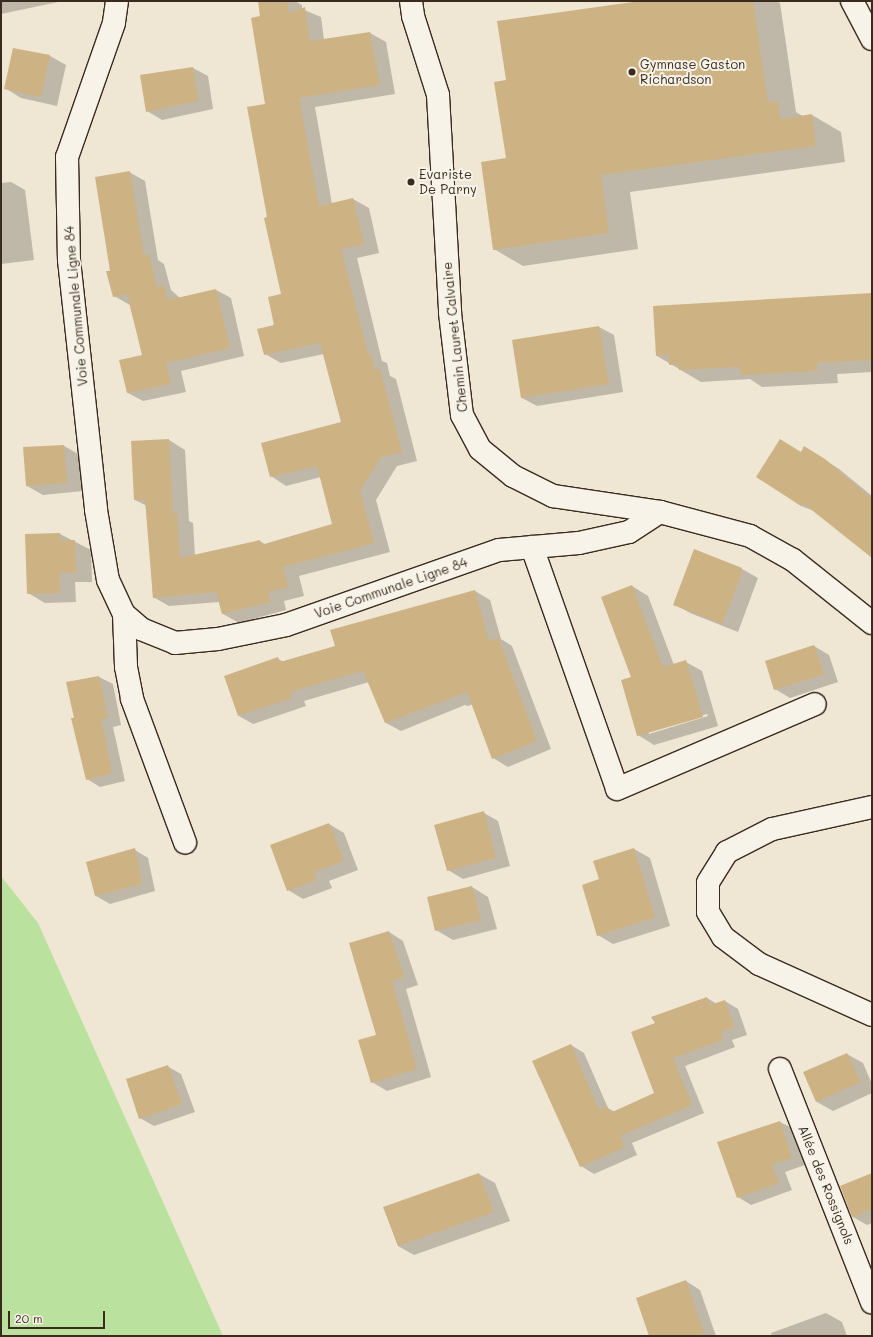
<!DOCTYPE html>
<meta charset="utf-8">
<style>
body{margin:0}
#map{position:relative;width:873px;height:1337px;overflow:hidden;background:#efe6d4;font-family:Mali,sans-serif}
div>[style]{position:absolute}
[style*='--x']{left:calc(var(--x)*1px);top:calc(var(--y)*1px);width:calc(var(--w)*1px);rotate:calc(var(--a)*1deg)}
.green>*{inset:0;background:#bae29e}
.shadow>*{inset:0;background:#0003}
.building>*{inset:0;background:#cdb384}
.roads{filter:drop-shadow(1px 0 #3b2a1e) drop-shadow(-1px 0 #3b2a1e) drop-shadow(0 1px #3b2a1e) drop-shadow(0 -1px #3b2a1e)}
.minor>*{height:22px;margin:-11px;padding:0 11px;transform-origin:11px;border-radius:11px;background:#f7f3e8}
.secondary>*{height:22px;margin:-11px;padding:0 11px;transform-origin:11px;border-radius:11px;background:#f7f3e8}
.dots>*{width:11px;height:11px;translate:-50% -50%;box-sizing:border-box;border:2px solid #f7f3e8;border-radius:50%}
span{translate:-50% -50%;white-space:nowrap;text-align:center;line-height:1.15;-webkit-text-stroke:4px #f7f3e8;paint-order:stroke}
.poi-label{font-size:13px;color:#3b2a1e}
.left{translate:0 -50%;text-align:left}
.street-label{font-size:13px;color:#3b2a1e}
.frame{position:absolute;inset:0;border:2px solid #3b2a1e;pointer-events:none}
.scale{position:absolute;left:8px;top:1311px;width:97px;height:18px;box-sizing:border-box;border:2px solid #3b2a1e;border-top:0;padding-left:5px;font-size:12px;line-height:14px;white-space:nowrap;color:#3b2a1e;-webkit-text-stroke:3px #f7f3e8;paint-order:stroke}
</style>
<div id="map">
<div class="green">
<div style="clip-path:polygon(1px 876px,38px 923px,223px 1336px,1px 1336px)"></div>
</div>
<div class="shadow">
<div style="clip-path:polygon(1px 1px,63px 1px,1px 14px)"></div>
<div style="clip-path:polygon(259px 1px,295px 1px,302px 5px,302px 9px,321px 17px,324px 40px,370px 33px,386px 42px,395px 94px,315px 107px,332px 204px,353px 199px,369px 208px,379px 253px,357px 258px,382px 361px,387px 363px,390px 376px,396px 379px,417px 461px,397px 466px,376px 500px,390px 552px,299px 576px,304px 596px,284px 601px,286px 610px,239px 623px,223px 614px,219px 602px,169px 606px,153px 597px,147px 506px,135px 500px,169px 440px,185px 450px,189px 521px,193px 523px,195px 556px,260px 541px,266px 545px,333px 525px,321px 477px,286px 486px,271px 476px,343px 422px,324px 354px,281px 363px,265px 354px,282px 295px,268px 218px,266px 105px)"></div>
<div style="clip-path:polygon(647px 1px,776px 1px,780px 3px,796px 112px,804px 117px,812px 115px,841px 132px,845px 162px,630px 192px,638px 249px,523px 266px,494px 249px,507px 159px,507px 81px)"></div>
<div style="clip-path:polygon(50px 56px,66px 65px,57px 106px,21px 98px,5px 88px)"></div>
<div style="clip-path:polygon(193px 68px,208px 76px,213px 109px,162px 120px,147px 111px,141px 75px)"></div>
<div style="clip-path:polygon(129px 172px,145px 181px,158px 260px,164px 264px,171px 290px,180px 298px,216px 290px,231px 298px,244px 356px,181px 371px,186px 392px,143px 401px,128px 393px,143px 356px,130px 305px,114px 296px,111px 271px)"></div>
<div style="clip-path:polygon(11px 182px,25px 190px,34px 260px,1px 264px,1px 183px)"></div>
<div style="clip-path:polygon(872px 294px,872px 372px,837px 374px,838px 383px,762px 387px,750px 379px,701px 382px,657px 356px)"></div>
<div style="clip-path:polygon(599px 327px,614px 335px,623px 392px,537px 406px,522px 398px)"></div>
<div style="clip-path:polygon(64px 446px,80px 455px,83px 491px,43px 495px,27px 486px)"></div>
<div style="clip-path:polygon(801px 453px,819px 456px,839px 469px,872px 496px,872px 556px,817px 512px,801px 506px,758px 476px)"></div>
<div style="clip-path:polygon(60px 534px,91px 550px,92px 582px,75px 582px,76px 602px,45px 603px,28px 593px)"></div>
<div style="clip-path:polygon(742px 569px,758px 578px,738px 632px,690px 613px,674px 604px)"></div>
<div style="clip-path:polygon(evenodd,632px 586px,648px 596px,674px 665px,686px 662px,702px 671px,718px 726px,654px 745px,638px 735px,632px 677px,632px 586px,707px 714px,708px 716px,649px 734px,649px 731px,707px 714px)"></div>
<div style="clip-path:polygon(475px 591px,490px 600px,501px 639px,512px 646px,551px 749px,508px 767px,493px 758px,473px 704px,468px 706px,465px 705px,401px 731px,386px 723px,369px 682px,304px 701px,306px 706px,253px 724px,239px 716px,278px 659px,284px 662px,336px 647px)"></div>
<div style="clip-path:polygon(814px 646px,829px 655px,838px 682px,790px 698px,775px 689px)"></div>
<div style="clip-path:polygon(99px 677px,113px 684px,121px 725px,113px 727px,125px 781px,100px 787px,87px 779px,75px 719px)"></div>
<div style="clip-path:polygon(484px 813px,498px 821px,510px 866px,463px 879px,448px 870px)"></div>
<div style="clip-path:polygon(329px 824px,344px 833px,358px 870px,329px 881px,332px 888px,303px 899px,288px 890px)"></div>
<div style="clip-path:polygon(634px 849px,650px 858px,670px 926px,613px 944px,598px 935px,600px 879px)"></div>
<div style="clip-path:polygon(135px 850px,148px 858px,155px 891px,110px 904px,96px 896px,87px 863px)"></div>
<div style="clip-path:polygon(472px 887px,488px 897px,497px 929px,453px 940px,436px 930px)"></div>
<div style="clip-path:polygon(389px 932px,403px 941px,418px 985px,406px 989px,431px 1077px,387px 1091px,372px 1082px)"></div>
<div style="clip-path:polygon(707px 998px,717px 1004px,725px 1001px,738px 1009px,747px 1035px,732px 1040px,735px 1047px,685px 1066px,704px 1113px,632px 1143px,637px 1155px,594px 1174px,581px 1166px,571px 1045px,584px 1053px,608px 1108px,615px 1112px,655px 1094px,656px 1024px)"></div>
<div style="clip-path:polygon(847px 1054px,863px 1063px,872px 1084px,872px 1093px,833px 1111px,817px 1102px,804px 1073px)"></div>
<div style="clip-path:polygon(167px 1066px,181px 1074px,195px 1112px,154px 1126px,140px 1118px)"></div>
<div style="clip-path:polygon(780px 1122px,794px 1129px,805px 1165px,785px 1172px,792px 1190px,751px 1205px,738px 1197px,719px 1142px)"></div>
<div style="clip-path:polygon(479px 1174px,495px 1183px,510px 1221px,414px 1255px,398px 1246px,384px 1208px)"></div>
<div style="clip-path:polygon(872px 1174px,872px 1223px,867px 1225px,853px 1217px,841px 1186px)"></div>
<div style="clip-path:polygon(686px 1281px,700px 1290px,716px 1336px,650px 1336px)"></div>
<div style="clip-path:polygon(826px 1313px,842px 1322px,847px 1336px,772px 1336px,771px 1333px)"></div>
</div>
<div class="building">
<div style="clip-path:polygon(258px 1px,287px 1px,289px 13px,305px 7px,310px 41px,370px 32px,380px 85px,299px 98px,319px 206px,353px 198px,364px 244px,341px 249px,368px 354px,371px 353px,375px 370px,380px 369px,402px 452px,381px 457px,360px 491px,374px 543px,283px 567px,288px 587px,268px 592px,271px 602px,222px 614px,216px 592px,153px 598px,145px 500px,134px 500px,131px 441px,169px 439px,173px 513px,177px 513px,180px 558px,260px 540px,261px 545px,332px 524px,317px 466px,270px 477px,261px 443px,341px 422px,320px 343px,264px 355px,257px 329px,274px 325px,268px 297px,281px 294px,264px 218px,267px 217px,247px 107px,265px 104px,251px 18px,260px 16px)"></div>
<div style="clip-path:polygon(640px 1px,753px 1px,768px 102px,778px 101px,780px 119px,812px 114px,816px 146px,601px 175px,609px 233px,493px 250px,481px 162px,506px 158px,494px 82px,506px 80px,497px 21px)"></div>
<div style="clip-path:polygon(13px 48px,50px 55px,41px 97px,4px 89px)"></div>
<div style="clip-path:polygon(193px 67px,198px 101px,146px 112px,140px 75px)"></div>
<div style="clip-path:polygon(130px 171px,144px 255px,149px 254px,157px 287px,164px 285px,168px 300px,216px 289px,230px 348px,166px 363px,171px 384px,127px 393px,119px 360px,142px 355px,127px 294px,113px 297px,106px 271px,110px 271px,95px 177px)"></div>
<div style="clip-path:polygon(872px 293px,872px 360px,817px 363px,817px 371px,741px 375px,739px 367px,679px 370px,678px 364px,669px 365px,669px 355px,656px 356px,653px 306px)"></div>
<div style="clip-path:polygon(599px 326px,609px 384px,521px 398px,512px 340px)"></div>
<div style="clip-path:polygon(780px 439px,801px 452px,804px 446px,825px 459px,872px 499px,872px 558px,803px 503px,801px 506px,756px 477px)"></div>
<div style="clip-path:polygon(64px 445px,67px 483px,26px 486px,23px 447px)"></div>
<div style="clip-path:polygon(60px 533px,60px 541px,75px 540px,76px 573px,59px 573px,60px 593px,27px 594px,25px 534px)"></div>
<div style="clip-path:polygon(694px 549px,742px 568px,741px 576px,722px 624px,673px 605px)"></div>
<div style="clip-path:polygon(632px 585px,663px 667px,686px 660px,703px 717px,637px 736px,621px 680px,631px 677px,601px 597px)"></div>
<div style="clip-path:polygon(475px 590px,489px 641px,498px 637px,537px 741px,492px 759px,467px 692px,385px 723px,363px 671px,290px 692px,292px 698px,238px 716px,224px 676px,278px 657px,280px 662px,335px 646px,330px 630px)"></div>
<div style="clip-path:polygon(814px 645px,824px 674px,774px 690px,765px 661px)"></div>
<div style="clip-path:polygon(99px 676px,108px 718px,101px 719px,112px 773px,86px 780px,71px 718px,74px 718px,66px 682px)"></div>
<div style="clip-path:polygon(484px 811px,496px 858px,447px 871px,434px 825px)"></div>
<div style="clip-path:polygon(329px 823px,344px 861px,314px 872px,317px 880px,287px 891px,270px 845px)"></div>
<div style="clip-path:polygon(135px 848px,142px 884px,95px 896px,86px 862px)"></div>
<div style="clip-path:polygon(634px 848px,655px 917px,597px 936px,582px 885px,599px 879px,593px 861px)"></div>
<div style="clip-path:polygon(472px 886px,481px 920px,435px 931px,427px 897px)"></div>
<div style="clip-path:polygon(389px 931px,404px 977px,392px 981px,417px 1069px,371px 1083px,358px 1040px,376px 1035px,349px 943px)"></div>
<div style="clip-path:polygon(707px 997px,710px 1005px,725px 1000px,734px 1027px,720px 1033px,723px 1040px,673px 1058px,692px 1105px,620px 1136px,625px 1147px,580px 1167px,532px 1061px,571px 1044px,599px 1110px,607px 1106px,610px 1113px,654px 1093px,631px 1032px,655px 1023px,651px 1017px)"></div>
<div style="clip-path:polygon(847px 1053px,861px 1082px,816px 1102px,803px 1072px)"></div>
<div style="clip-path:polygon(168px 1065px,182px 1104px,139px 1119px,126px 1079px)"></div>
<div style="clip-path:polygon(780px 1121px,792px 1158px,772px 1164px,779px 1183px,737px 1198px,717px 1142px)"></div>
<div style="clip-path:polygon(479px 1173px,494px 1212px,398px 1246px,383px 1207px)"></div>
<div style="clip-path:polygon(872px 1173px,872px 1209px,852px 1217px,840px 1186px)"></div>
<div style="clip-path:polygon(686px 1280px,705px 1336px,649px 1336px,636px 1298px)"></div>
</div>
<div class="roads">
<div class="minor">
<div style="--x:117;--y:1;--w:22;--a:98"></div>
<div style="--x:114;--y:23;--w:142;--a:109.3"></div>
<div style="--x:67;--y:157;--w:103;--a:88.9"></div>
<div style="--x:69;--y:260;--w:251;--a:83.8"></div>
<div style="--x:96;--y:510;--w:71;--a:80.3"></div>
<div style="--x:108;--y:580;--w:38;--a:65"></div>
<div style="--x:124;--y:614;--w:23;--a:41"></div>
<div style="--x:141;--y:629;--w:37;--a:22"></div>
<div style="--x:175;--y:643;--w:43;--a:-5.3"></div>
<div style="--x:218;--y:639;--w:69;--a:-11.6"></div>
<div style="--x:286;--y:625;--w:226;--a:-19.4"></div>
<div style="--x:499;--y:550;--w:80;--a:-5"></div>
<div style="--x:579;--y:543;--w:51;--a:-12.4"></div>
<div style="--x:629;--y:532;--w:37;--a:-33"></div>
<div style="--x:532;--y:547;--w:256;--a:70.6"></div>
<div style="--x:617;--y:789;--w:215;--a:-23.2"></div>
<div style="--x:124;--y:614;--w:53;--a:87.8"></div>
<div style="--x:126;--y:667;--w:33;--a:79"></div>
<div style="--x:132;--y:699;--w:153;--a:69.7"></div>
<div style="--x:780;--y:1069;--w:251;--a:68.5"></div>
</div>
<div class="secondary">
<div style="--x:411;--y:1;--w:15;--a:82"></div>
<div style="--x:413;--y:16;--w:83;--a:72.4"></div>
<div style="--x:438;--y:95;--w:218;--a:86.8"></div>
<div style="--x:450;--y:313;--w:103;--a:83.3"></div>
<div style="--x:462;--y:415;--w:38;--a:62"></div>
<div style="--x:480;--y:449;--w:43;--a:39.3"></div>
<div style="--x:513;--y:476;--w:45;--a:26.6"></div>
<div style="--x:553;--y:496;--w:108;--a:8.5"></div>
<div style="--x:660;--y:512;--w:93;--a:14.9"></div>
<div style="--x:750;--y:536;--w:49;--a:29.2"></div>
<div style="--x:793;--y:560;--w:101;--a:38.6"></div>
<div style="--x:852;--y:1;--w:43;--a:62.2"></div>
<div style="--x:872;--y:807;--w:102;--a:167.6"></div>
<div style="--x:772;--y:829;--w:51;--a:152.9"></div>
<div style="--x:727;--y:852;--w:36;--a:122"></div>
<div style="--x:708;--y:883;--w:29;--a:90"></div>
<div style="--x:708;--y:912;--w:29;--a:59"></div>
<div style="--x:723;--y:937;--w:45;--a:36.9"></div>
<div style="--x:759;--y:964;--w:124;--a:24.3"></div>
</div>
</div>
<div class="dots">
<div style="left:632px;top:72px;background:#3b2a1e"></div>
<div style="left:411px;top:182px;background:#3b2a1e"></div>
</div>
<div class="poi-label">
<span class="left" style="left:640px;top:72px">Gymnase Gaston<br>Richardson</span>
<span class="left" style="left:419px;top:182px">Evariste<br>De Parny</span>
</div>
<div class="street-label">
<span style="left:76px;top:306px;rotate:-95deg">Voie Communale Ligne 84</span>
<span style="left:455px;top:337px;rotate:-96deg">Chemin Lauret Calvaire</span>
<span style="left:391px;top:588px;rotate:-19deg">Voie Communale Ligne 84</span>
<span style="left:826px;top:1185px;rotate:68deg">Allée des Rossignols</span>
</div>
<div class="frame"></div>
<div class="scale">20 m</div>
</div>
